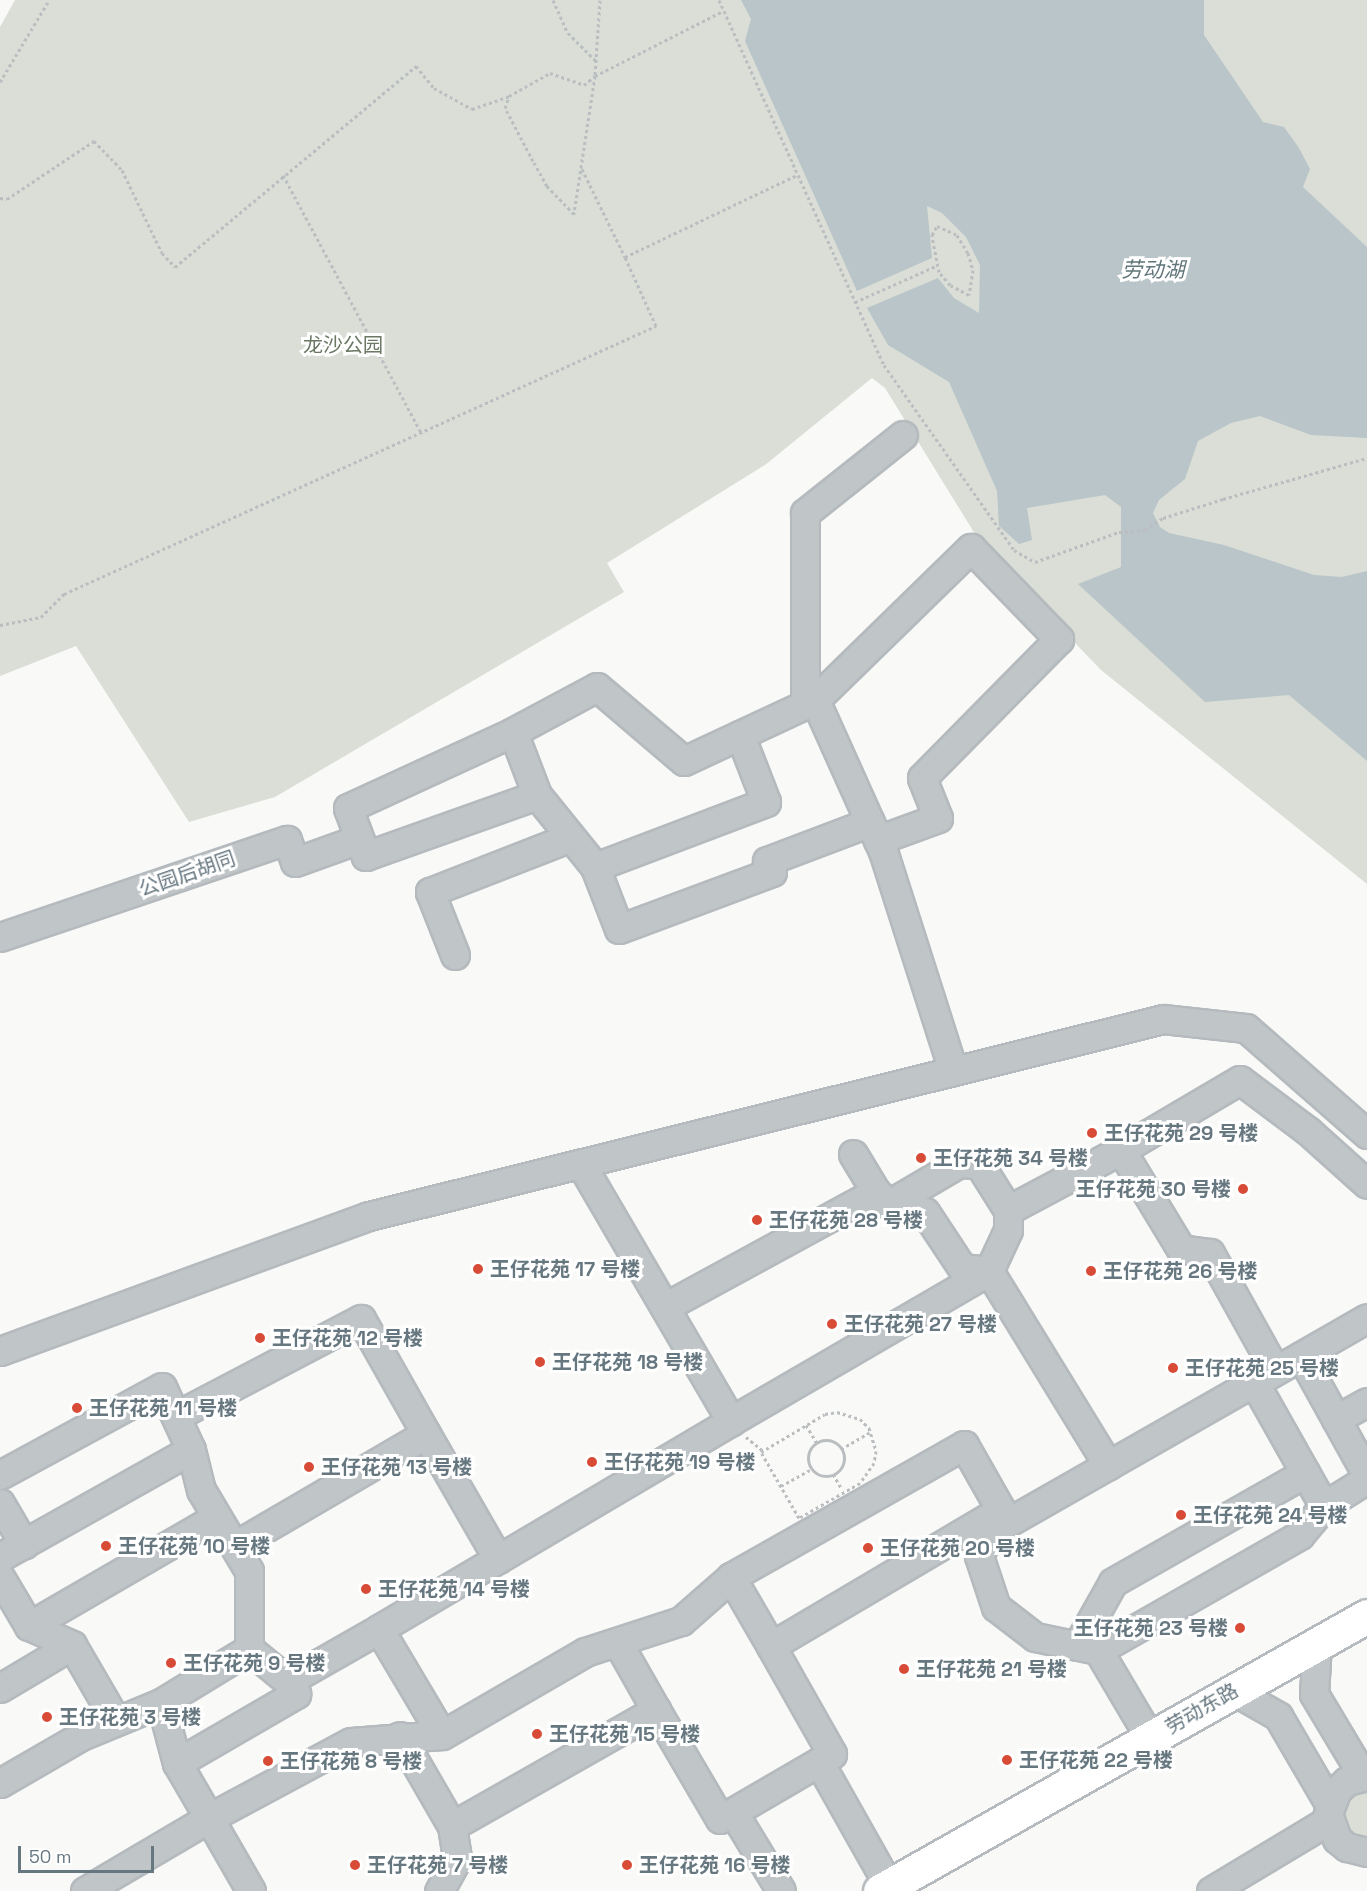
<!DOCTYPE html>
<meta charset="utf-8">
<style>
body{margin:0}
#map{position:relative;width:1367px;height:1891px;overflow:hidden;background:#f9f9f7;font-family:"Space Grotesk","Noto Sans SC",sans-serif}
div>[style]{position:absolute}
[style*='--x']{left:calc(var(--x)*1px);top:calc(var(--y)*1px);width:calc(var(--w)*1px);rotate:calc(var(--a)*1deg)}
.green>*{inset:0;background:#daded6}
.water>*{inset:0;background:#b9c5c8}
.path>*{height:3px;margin-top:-1.5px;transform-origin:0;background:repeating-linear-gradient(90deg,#bbbec0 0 3px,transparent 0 6px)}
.path>.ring{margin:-1.5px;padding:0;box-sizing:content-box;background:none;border:3px solid #bbbec0;border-radius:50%}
.roads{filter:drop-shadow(2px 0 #b4babd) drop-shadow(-2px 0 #b4babd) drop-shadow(0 2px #b4babd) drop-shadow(0 -2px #b4babd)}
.minor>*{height:27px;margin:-13.5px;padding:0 13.5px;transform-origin:13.5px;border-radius:13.5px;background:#c0c5c8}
.major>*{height:33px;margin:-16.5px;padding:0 16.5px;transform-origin:16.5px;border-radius:16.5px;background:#fff}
.dots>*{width:16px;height:16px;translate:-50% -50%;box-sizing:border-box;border:3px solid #fff;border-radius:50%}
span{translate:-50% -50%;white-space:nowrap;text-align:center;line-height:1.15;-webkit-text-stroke:6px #fff;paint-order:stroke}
.park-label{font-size:20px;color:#6a7864}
.street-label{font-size:20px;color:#667780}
.poi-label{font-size:20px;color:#667780;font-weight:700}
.left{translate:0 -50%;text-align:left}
.right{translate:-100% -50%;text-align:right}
.water-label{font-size:21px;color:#60767a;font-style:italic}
.scale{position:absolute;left:18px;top:1846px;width:136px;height:27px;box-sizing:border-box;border:3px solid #667780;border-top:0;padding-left:8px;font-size:18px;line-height:21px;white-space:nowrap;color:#667780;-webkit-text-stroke:4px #fff;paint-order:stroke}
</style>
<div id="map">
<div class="green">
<div style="clip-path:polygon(15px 0,1367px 0,1367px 884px,1101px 670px,983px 547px,885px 388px,872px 378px,765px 465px,607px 563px,624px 592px,275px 797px,189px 822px,76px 646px,0 676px,0 27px)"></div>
<div style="clip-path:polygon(1367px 1790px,1367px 1837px,1363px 1837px,1349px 1829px,1343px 1814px,1348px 1798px)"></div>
</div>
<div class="water">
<div style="clip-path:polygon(741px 0,1204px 0,1204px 35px,1263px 122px,1284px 127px,1299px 148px,1310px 169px,1303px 187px,1367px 247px,1367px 438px,1311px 435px,1260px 416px,1231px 423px,1198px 441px,1185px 479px,1159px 500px,1153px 513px,1160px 527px,1169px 533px,1224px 545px,1314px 575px,1342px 577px,1367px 571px,1367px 761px,1289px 695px,1205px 702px,1078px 584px,1121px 567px,1121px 507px,1105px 495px,1027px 508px,1032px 540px,1019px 544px,999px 526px,997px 491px,949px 382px,888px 345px,867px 308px,938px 278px,954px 298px,979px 313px,980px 265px,966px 237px,942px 213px,927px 206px,932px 258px,857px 291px,745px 41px,751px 19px)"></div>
</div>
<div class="path">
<div style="--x:553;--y:0;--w:36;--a:66"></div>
<div style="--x:568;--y:33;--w:40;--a:45"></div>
<div style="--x:600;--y:0;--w:76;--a:93.8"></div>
<div style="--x:595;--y:76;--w:140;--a:98.7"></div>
<div style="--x:574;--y:214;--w:39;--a:-134"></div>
<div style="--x:547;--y:186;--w:29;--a:-119"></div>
<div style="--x:533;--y:161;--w:60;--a:-117.8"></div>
<div style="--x:505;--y:108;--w:13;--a:-72"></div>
<div style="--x:509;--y:96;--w:47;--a:-29.3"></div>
<div style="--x:550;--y:73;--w:36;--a:19"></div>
<div style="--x:584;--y:85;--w:14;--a:-39"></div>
<div style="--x:595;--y:76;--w:144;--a:-26.9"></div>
<div style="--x:719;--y:0;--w:401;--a:65.7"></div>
<div style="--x:884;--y:365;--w:226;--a:54.9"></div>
<div style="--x:1014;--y:550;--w:24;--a:30"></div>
<div style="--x:1035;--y:562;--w:89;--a:-19.7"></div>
<div style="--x:1119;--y:532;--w:26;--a:-4"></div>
<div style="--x:1145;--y:530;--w:22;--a:-34"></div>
<div style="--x:1163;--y:518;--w:63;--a:-17.6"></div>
<div style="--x:1223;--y:499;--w:150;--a:-15.9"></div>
<div style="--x:0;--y:82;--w:96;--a:-59.1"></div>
<div style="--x:582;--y:169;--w:98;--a:64"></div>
<div style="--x:625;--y:257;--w:191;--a:-25.5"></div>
<div style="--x:283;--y:175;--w:292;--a:61.8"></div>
<div style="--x:0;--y:198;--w:7;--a:8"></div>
<div style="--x:7;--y:199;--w:105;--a:-33.7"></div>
<div style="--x:94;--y:141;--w:40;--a:46"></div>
<div style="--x:122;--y:170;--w:92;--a:64.3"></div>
<div style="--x:162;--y:253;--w:19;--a:47"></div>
<div style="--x:175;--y:267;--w:314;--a:-39.8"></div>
<div style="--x:416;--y:66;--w:28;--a:51"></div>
<div style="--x:434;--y:88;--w:43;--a:28.9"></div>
<div style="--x:472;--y:109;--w:39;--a:-19"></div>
<div style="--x:937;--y:226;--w:22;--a:24"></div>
<div style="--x:957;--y:235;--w:21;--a:59"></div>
<div style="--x:968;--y:253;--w:18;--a:74"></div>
<div style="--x:973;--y:270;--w:25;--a:99"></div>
<div style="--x:969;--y:295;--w:21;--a:-152"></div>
<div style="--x:950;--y:285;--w:17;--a:-130"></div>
<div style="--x:939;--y:272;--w:38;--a:-101"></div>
<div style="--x:932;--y:235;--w:10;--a:-61"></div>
<div style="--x:855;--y:302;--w:89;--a:-24"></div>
<div style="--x:0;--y:625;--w:42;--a:-11"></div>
<div style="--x:41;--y:617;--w:33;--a:-45"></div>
<div style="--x:64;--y:594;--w:650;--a:-24.36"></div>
<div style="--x:656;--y:326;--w:76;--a:-114.2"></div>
<div style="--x:837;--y:1412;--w:24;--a:17"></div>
<div style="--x:860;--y:1419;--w:13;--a:45"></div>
<div style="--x:869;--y:1428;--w:24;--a:73"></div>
<div style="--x:876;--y:1451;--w:12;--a:99"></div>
<div style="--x:874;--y:1463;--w:24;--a:125"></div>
<div style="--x:860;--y:1483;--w:70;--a:150.2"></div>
<div style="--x:799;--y:1518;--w:76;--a:-119.9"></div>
<div style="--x:761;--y:1452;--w:74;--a:-30.7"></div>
<div style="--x:825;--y:1414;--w:12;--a:-9"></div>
<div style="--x:806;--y:1425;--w:21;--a:59"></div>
<div style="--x:746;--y:1437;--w:22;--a:39"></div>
<div class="ring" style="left:808px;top:1440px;width:33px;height:33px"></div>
<div style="--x:841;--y:1449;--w:34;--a:-30"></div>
<div style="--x:833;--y:1474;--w:16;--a:60"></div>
<div style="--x:781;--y:1486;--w:35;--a:-29"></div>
</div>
<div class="roads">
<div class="minor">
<div style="--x:815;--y:700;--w:218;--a:-44.3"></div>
<div style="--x:971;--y:548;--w:127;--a:46"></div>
<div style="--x:1059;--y:639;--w:195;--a:134.6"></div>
<div style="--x:922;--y:778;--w:43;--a:68.2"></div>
<div style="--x:938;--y:818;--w:64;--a:159.9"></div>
<div style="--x:805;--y:704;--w:191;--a:-90"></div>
<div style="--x:805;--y:513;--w:125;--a:-38.5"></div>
<div style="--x:513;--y:732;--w:95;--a:-28.2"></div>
<div style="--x:597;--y:687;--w:114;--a:40.4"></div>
<div style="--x:684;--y:761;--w:145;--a:-25"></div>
<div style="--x:815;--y:700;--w:166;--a:65.8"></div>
<div style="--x:883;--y:851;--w:231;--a:72.3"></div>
<div style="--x:537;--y:795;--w:182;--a:160.4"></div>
<div style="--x:366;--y:856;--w:51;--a:-110.6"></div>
<div style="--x:348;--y:808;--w:182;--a:-24.7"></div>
<div style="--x:513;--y:732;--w:67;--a:69.1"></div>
<div style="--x:537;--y:795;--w:92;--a:51.1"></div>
<div style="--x:595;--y:867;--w:183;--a:-20.8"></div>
<div style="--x:766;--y:802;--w:72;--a:-111.2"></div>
<div style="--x:595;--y:867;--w:66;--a:68.8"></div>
<div style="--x:619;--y:929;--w:163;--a:-20.4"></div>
<div style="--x:772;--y:872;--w:12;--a:-114"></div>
<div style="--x:767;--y:861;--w:110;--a:-20.7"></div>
<div style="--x:0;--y:937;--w:303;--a:-18.7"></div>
<div style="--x:287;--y:840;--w:23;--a:70"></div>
<div style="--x:295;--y:862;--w:68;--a:-19.8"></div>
<div style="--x:455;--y:955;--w:68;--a:-111.6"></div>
<div style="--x:430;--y:892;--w:151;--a:-21.3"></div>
<div style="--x:1121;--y:1150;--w:138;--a:-30.5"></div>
<div style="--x:1240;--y:1080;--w:85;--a:36.9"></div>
<div style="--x:1308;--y:1131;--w:79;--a:41.9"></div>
<div style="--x:853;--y:1154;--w:44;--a:58.8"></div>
<div style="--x:876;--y:1192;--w:18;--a:43"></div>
<div style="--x:889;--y:1204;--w:37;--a:13"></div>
<div style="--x:925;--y:1212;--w:67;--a:56.5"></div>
<div style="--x:962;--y:1268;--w:27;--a:6"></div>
<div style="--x:989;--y:1271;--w:228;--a:58.5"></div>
<div style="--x:581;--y:1164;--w:298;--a:59.7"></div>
<div style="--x:731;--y:1421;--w:298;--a:-30.2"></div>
<div style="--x:989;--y:1271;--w:45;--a:-65.1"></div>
<div style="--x:1008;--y:1230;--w:20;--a:-90"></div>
<div style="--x:1008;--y:1210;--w:54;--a:-122.2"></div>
<div style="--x:979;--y:1164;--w:20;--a:-177"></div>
<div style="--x:959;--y:1163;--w:81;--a:149.6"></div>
<div style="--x:1008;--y:1210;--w:128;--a:-28"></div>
<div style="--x:1121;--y:1150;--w:116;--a:58.8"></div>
<div style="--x:1181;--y:1249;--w:29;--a:8"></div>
<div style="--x:1210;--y:1253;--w:134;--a:60.9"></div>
<div style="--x:665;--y:1307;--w:240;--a:-28.6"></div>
<div style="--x:0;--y:1351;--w:393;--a:-20.1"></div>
<div style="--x:369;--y:1216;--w:818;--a:-13.93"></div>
<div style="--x:1163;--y:1019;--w:83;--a:6.2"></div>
<div style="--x:1246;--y:1028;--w:161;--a:41.2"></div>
<div style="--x:1301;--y:1356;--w:72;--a:60.9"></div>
<div style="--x:1261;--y:1379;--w:122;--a:-29.9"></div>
<div style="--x:1367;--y:1402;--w:35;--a:151"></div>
<div style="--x:1336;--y:1419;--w:64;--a:61"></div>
<div style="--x:176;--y:1416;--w:209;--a:-27.7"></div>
<div style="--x:361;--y:1319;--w:132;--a:60.5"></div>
<div style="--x:426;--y:1434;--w:222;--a:149.7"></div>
<div style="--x:0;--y:1475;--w:184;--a:-28.5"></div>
<div style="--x:162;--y:1387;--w:69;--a:65.3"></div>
<div style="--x:191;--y:1450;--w:41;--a:76"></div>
<div style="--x:201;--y:1490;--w:94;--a:59.3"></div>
<div style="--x:249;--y:1571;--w:78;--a:90"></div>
<div style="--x:0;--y:1503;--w:48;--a:59.7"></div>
<div style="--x:1324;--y:1506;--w:51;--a:-32.1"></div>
<div style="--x:991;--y:1532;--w:303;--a:-29.7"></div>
<div style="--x:1254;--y:1382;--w:142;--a:60.6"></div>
<div style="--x:1324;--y:1506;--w:38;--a:130"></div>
<div style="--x:1300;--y:1535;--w:232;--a:150.3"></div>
<div style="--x:0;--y:1557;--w:219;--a:-29.3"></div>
<div style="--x:498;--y:1559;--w:271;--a:-30.6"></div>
<div style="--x:0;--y:1577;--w:57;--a:59.4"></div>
<div style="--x:29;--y:1626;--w:47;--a:23.8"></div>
<div style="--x:72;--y:1645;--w:88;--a:59.9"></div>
<div style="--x:731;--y:1577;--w:268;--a:-29.5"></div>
<div style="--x:964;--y:1445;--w:75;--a:60.4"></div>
<div style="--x:1001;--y:1510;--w:51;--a:115.6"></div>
<div style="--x:979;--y:1556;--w:54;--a:71.6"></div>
<div style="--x:996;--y:1607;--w:49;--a:37.6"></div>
<div style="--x:1035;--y:1637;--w:64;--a:11.7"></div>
<div style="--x:1098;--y:1650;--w:102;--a:59.4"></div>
<div style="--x:29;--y:1626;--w:217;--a:-30.1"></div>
<div style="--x:379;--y:1629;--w:138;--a:-30.5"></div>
<div style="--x:498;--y:1559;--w:144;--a:-119.9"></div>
<div style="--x:1317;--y:1644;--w:50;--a:93.4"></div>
<div style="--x:1314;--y:1694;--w:96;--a:59.1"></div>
<div style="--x:771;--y:1646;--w:124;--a:60.5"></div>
<div style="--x:832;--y:1754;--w:15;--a:148"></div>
<div style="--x:819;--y:1762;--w:142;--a:60.6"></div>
<div style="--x:889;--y:1886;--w:5;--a:101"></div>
<div style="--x:1077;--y:1646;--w:73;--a:-60.6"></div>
<div style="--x:1113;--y:1582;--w:221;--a:-29.6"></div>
<div style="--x:0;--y:1688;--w:84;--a:-30.8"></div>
<div style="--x:1234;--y:1691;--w:51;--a:29.6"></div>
<div style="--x:1278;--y:1716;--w:103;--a:59.7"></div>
<div style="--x:161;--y:1703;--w:103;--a:-31.5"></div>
<div style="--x:249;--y:1649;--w:50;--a:39.4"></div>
<div style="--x:656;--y:1710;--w:126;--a:59.6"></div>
<div style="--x:720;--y:1819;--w:15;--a:-28"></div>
<div style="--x:733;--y:1812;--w:92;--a:58.7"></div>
<div style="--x:400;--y:1736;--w:104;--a:60"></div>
<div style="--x:452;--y:1826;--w:33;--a:81"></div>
<div style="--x:457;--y:1859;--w:37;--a:119"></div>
<div style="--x:177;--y:1763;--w:138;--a:-30.1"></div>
<div style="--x:296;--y:1694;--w:15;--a:-122"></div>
<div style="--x:288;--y:1681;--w:105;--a:-29.7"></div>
<div style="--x:379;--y:1629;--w:123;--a:59.3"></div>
<div style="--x:1367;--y:1776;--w:21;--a:166"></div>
<div style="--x:1347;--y:1781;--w:13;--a:138"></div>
<div style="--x:1337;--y:1790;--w:26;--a:111"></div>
<div style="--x:1328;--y:1814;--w:27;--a:70"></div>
<div style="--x:1337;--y:1839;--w:13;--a:39"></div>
<div style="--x:1347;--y:1847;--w:21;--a:14"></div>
<div style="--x:0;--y:1783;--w:94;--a:-30.1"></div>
<div style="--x:81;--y:1736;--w:87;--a:-22.4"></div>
<div style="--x:161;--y:1703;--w:62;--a:75.1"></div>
<div style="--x:177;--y:1763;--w:64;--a:59.8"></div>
<div style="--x:209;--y:1818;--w:144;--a:149.5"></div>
<div style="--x:733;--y:1812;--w:99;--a:-30.2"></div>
<div style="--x:452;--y:1826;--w:235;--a:-29.6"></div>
<div style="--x:656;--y:1710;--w:77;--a:-119.6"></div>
<div style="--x:251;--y:1891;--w:84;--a:-119.9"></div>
<div style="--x:209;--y:1818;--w:161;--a:-28.2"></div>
<div style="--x:351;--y:1742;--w:91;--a:-4.4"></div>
<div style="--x:442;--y:1735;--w:165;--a:-30.1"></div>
<div style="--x:585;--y:1652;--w:101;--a:-17.9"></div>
<div style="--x:681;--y:1621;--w:67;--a:-41.3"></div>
<div style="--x:731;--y:1577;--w:80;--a:59.9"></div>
<div style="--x:771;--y:1646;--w:267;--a:-30.6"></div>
<div style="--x:1211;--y:1891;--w:138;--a:-31"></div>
</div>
<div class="major">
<div style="--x:880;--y:1891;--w:559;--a:-29.45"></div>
</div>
</div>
<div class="dots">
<div style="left:1092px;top:1133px;background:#d84c37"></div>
<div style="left:921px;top:1158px;background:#d84c37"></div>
<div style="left:1243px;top:1189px;background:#d84c37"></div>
<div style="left:757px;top:1220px;background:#d84c37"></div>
<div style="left:478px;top:1269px;background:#d84c37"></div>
<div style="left:1091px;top:1271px;background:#d84c37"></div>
<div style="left:832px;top:1324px;background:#d84c37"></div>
<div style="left:260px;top:1338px;background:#d84c37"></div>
<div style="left:540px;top:1362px;background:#d84c37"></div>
<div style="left:1173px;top:1368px;background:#d84c37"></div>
<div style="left:77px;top:1408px;background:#d84c37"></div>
<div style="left:592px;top:1462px;background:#d84c37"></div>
<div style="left:309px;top:1467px;background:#d84c37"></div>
<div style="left:1181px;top:1515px;background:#d84c37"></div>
<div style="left:106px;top:1546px;background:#d84c37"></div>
<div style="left:868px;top:1548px;background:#d84c37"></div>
<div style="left:366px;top:1589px;background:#d84c37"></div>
<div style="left:1240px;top:1628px;background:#d84c37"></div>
<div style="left:171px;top:1663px;background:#d84c37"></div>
<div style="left:904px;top:1669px;background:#d84c37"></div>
<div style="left:47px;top:1717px;background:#d84c37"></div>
<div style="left:537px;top:1734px;background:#d84c37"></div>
<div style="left:1007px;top:1760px;background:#d84c37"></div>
<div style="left:268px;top:1761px;background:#d84c37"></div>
<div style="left:355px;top:1865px;background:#d84c37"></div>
<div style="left:627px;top:1865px;background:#d84c37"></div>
</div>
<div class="park-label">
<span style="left:343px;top:345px">龙沙公园</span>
</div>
<div class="street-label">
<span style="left:187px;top:874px;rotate:-19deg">公园后胡同</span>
<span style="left:1202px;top:1709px;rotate:-30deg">劳动东路</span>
</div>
<div class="poi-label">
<span class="left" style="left:1104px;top:1133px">王仔花苑 29 号楼</span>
<span class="left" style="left:933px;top:1158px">王仔花苑 34 号楼</span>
<span class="right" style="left:1231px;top:1189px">王仔花苑 30 号楼</span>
<span class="left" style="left:769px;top:1220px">王仔花苑 28 号楼</span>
<span class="left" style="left:490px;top:1269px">王仔花苑 17 号楼</span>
<span class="left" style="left:1103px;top:1271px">王仔花苑 26 号楼</span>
<span class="left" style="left:844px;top:1324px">王仔花苑 27 号楼</span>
<span class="left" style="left:272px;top:1338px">王仔花苑 12 号楼</span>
<span class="left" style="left:552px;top:1362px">王仔花苑 18 号楼</span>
<span class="left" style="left:1185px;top:1368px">王仔花苑 25 号楼</span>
<span class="left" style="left:89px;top:1408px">王仔花苑 11 号楼</span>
<span class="left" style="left:604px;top:1462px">王仔花苑 19 号楼</span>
<span class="left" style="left:321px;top:1467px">王仔花苑 13 号楼</span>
<span class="left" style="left:1193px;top:1515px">王仔花苑 24 号楼</span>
<span class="left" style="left:118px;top:1546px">王仔花苑 10 号楼</span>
<span class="left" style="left:880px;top:1548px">王仔花苑 20 号楼</span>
<span class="left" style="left:378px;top:1589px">王仔花苑 14 号楼</span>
<span class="right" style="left:1228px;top:1628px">王仔花苑 23 号楼</span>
<span class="left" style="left:183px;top:1663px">王仔花苑 9 号楼</span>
<span class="left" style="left:916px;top:1669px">王仔花苑 21 号楼</span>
<span class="left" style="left:59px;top:1717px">王仔花苑 3 号楼</span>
<span class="left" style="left:549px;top:1734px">王仔花苑 15 号楼</span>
<span class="left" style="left:1019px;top:1760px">王仔花苑 22 号楼</span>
<span class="left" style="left:280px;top:1761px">王仔花苑 8 号楼</span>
<span class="left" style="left:367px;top:1865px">王仔花苑 7 号楼</span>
<span class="left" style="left:639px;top:1865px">王仔花苑 16 号楼</span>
</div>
<div class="water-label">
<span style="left:1153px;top:270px">劳动湖</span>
</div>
<div class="scale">50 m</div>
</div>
